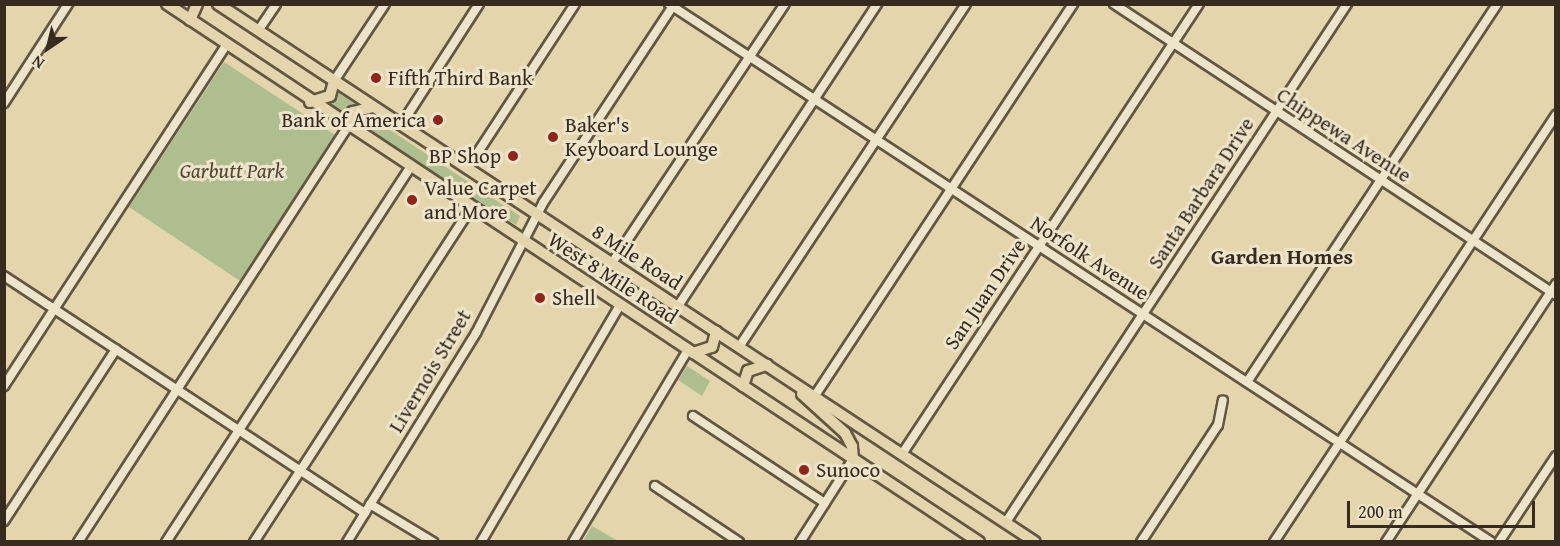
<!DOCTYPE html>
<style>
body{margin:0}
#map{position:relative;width:1560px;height:546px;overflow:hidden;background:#e5d5ac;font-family:"Gentium Book Plus",serif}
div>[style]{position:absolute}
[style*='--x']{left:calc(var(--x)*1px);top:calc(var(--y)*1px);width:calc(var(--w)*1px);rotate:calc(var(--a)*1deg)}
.green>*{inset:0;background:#afbe8e}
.roads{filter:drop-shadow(2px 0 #625643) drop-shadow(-2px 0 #625643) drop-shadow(0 2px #625643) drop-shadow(0 -2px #625643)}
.minor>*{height:8px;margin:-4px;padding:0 4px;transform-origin:4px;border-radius:4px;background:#eee4c9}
.highway>*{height:10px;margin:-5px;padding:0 5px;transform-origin:5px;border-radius:5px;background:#e5d5ac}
.dots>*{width:16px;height:16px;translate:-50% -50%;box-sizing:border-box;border:3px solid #eee4c9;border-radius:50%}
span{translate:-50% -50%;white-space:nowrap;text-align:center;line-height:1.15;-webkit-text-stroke:6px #eee4c9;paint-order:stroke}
.poi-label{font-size:21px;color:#372b20}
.left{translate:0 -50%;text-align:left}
.right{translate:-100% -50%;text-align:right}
.street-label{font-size:21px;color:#372b20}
.park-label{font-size:21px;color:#4f4836;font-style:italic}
.neighbourhood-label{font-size:22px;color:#372b20;font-weight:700}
.frame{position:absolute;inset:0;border:6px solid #372b20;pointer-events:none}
.north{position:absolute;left:18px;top:18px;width:60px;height:60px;-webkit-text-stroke:4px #eee4c9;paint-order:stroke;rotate:215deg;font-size:16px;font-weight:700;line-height:24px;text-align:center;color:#372b20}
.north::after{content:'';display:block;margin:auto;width:21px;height:27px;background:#372b20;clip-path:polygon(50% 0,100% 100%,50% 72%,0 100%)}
.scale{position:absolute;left:1347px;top:501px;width:188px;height:27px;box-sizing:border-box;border:3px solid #372b20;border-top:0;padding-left:8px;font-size:18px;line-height:21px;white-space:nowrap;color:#372b20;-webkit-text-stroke:4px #eee4c9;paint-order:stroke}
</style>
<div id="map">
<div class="green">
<div style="clip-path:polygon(224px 62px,335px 135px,240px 281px,129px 207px)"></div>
<div style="clip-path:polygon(337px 92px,355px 104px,344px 116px,327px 104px)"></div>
<div style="clip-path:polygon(366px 114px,520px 216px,516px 225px,355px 122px,355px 116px)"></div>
<div style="clip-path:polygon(687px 366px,710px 381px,702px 396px,678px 380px)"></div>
<div style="clip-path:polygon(592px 526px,618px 541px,583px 541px)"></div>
</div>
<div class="roads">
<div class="minor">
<div style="--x:669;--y:4;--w:982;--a:33.2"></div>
<div style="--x:1114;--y:4;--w:529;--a:33.36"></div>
<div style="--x:258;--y:31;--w:32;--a:-56"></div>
<div style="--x:334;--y:81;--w:92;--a:-56.5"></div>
<div style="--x:4;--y:103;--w:118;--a:-57.1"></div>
<div style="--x:401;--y:125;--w:144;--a:-57.2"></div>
<div style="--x:467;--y:169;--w:197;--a:-56.8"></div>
<div style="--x:612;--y:263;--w:311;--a:-56.3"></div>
<div style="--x:4;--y:276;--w:432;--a:33.3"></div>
<div style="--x:678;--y:306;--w:362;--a:-56.6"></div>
<div style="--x:739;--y:347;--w:411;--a:-56.5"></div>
<div style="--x:1247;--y:382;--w:453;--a:-56.5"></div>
<div style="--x:4;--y:386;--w:406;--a:-56.9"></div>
<div style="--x:814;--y:397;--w:471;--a:-56.6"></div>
<div style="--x:693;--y:416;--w:158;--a:33.4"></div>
<div style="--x:902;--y:454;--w:539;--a:-56.58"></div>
<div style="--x:655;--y:486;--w:101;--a:33.7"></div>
<div style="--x:370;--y:504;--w:74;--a:31.1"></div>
<div style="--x:4;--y:521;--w:205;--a:-56.9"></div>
<div style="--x:1006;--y:522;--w:620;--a:-56.64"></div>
<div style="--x:78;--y:542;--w:495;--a:-57"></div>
<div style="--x:166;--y:542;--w:447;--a:-56.9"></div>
<div style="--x:254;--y:542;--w:398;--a:-57"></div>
<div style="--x:347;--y:542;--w:246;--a:-58.3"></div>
<div style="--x:476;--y:333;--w:146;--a:-62.7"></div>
<div style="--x:543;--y:203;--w:238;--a:-56.6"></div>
<div style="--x:481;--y:542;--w:275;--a:-59.6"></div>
<div style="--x:573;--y:542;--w:224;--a:-59.1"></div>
<div style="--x:800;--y:542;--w:98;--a:-57.4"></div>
<div style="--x:1141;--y:542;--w:140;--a:-56.7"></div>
<div style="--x:1218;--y:425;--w:25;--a:-79"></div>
<div style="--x:1274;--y:542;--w:512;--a:-56.56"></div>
<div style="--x:1386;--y:542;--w:309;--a:-56.6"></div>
<div style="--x:1499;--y:542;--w:103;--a:-56.5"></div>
</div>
<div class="highway">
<div style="--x:167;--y:4;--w:974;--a:33.53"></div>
<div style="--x:218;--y:4;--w:978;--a:33.37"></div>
<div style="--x:190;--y:20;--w:17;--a:-66"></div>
<div style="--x:310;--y:102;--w:21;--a:-17"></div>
<div style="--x:330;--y:96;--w:16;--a:-75"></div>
<div style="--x:348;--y:127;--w:16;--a:-72"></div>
<div style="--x:353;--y:112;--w:21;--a:-14"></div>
<div style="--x:693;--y:353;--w:20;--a:-18"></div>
<div style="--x:712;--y:347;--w:16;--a:-75"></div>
<div style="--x:743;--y:386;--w:16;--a:-72"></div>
<div style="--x:748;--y:371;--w:20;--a:-18"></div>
<div style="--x:802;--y:394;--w:58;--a:42.2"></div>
<div style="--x:845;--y:433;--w:15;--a:62"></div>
<div style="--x:852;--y:446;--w:13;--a:86"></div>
</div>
</div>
<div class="dots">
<div style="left:376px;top:78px;background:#8f2418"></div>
<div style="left:438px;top:120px;background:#8f2418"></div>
<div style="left:553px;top:137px;background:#8f2418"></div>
<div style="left:513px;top:156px;background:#8f2418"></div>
<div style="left:412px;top:200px;background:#8f2418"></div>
<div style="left:540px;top:298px;background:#8f2418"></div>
<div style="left:804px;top:470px;background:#8f2418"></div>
</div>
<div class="poi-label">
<span class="left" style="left:388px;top:78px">Fifth Third Bank</span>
<span class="right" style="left:426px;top:120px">Bank of America</span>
<span class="left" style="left:565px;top:137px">Baker's<br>Keyboard Lounge</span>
<span class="right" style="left:501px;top:156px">BP Shop</span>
<span class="left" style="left:424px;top:200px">Value Carpet<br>and More</span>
<span class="left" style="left:552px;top:298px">Shell</span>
<span class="left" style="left:816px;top:470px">Sunoco</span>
</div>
<div class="street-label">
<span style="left:1344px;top:135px;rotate:33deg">Chippewa Avenue</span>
<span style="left:1201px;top:193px;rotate:-57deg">Santa Barbara Drive</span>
<span style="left:637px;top:257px;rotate:33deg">8 Mile Road</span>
<span style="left:1090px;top:258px;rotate:33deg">Norfolk Avenue</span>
<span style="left:613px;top:278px;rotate:33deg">West 8 Mile Road</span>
<span style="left:985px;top:294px;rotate:-56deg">San Juan Drive</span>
<span style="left:430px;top:371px;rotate:-59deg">Livernois Street</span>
</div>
<div class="park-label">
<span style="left:232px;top:171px">Garbutt Park</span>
</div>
<div class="neighbourhood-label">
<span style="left:1282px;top:257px">Garden Homes</span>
</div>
<div class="frame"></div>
<div class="north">N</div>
<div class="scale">200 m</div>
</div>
